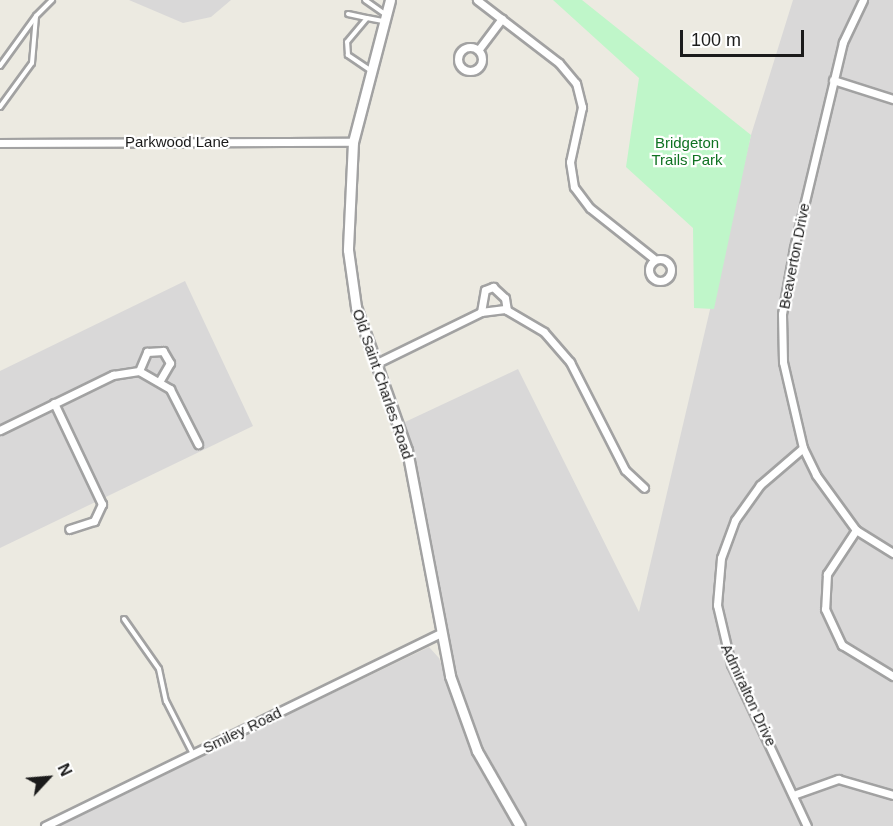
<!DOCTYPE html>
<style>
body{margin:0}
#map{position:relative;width:893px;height:826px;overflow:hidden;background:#eceae1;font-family:Arial,sans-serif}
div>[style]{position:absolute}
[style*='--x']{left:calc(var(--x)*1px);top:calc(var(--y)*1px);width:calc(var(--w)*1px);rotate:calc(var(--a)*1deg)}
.residential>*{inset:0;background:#d9d8d8}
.park>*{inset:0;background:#bff6c9}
.roads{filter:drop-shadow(2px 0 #a2a2a2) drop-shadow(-2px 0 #a2a2a2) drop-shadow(0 2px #a2a2a2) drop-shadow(0 -2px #a2a2a2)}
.service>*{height:4px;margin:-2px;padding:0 2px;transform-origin:2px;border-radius:2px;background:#fff}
.minor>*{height:7px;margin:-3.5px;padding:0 3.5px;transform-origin:3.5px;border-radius:3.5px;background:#fff}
.minor>.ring{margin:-3.5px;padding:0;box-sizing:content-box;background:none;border:7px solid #fff;border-radius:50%}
.tertiary>*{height:9px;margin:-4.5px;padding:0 4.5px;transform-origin:4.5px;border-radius:4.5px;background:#fff}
span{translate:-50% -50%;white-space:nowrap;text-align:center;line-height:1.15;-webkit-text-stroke:4.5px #fff;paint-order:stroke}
.street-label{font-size:15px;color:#1b1b1b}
.park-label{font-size:15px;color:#107323}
.north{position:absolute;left:18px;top:748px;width:60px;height:60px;-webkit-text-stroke:4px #fff;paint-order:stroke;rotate:64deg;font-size:16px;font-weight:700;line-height:24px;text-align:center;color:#1b1b1b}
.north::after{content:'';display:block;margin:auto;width:21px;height:27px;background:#1b1b1b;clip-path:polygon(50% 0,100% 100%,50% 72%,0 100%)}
.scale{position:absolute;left:680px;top:30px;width:124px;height:27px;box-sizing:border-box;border:3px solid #1b1b1b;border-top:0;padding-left:8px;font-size:18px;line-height:21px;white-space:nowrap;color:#1b1b1b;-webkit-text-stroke:4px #fff;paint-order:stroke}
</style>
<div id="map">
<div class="residential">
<div style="clip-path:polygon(129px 0,231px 0,211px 17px,183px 23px)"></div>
<div style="clip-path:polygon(793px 0,893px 0,893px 826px,527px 826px,474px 730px,450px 661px,405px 422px,518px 369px,639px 612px,751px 135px)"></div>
<div style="clip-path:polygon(185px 281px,253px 426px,0 548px,0 371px)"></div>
<div style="clip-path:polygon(429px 647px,439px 658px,478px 767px,513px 826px,56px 826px)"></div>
</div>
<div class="park">
<div style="clip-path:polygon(553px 0,582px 0,751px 135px,714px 309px,694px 308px,693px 228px,626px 167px,639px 78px)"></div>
</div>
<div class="roads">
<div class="service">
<div style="--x:365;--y:0;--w:24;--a:35"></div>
<div style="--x:348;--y:14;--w:19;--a:12"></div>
<div style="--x:0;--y:66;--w:62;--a:-54.2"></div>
<div style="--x:370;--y:70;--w:27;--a:-146"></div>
<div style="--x:348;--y:55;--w:13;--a:-94"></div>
<div style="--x:347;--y:42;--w:31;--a:-50"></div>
<div style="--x:367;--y:18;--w:16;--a:11"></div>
<div style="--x:0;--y:107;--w:54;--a:-54"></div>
<div style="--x:32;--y:63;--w:47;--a:-85.1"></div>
<div style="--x:36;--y:16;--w:23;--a:-45"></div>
<div style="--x:124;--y:619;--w:61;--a:55"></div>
<div style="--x:159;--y:669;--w:33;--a:78"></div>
<div style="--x:166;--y:701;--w:59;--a:63"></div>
</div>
<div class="minor">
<div style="--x:477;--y:0;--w:103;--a:37.5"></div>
<div style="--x:559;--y:63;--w:26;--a:50"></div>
<div style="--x:576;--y:83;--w:25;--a:76"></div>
<div style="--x:582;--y:107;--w:56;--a:102.3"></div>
<div style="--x:570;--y:162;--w:25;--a:81"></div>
<div style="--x:574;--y:187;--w:26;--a:53"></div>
<div style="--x:590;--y:208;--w:80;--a:38.4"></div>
<div style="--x:863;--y:0;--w:47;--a:115.5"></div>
<div style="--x:843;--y:42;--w:212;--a:103.4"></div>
<div style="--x:794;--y:248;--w:67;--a:100.3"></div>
<div style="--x:782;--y:314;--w:48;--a:88.8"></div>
<div style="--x:783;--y:362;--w:88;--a:76.9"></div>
<div style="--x:803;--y:448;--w:30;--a:64"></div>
<div style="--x:816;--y:475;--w:68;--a:54"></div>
<div style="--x:856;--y:530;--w:44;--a:31.9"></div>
<div class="ring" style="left:458px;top:47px;width:17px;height:17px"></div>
<div style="--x:479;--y:49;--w:38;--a:-53"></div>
<div style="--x:833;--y:80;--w:63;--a:17.6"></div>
<div style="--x:0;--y:143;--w:353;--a:-0.2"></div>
<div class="ring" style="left:649px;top:259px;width:15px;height:15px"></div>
<div style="--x:481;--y:312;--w:22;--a:-80"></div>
<div style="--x:485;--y:290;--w:9;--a:-21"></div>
<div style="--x:493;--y:287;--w:16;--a:43"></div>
<div style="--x:505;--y:298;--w:12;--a:81"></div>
<div style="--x:375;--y:364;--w:118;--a:-26.1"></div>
<div style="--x:481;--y:312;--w:24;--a:-7"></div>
<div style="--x:505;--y:309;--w:45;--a:30.5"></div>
<div style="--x:544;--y:332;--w:40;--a:49"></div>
<div style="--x:570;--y:362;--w:121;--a:63"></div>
<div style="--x:625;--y:470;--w:26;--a:43"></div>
<div style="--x:139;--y:371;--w:21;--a:-67"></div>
<div style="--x:147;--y:352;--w:16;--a:-4"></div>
<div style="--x:163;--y:351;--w:14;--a:60"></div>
<div style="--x:170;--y:363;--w:20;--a:120"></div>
<div style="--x:54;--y:403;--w:112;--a:64.6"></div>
<div style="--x:102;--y:504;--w:19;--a:115"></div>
<div style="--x:94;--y:521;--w:26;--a:162"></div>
<div style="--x:0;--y:430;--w:126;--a:-26"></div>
<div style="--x:113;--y:375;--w:26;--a:-9"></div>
<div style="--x:139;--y:371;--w:36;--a:30"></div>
<div style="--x:170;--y:389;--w:62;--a:63"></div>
<div style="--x:803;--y:448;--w:57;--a:139.3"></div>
<div style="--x:760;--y:485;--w:43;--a:125.5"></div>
<div style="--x:735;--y:520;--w:40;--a:110.2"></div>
<div style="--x:721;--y:558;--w:47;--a:94.9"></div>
<div style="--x:717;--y:605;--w:61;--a:76.7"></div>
<div style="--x:731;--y:664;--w:179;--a:64.9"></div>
<div style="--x:856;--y:530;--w:53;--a:123.4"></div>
<div style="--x:827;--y:574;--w:35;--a:93"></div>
<div style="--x:825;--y:609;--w:40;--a:65"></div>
<div style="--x:842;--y:645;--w:60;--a:31.3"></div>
<div style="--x:796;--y:794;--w:45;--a:-19.7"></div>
<div style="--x:838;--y:779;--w:57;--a:16.2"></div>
<div style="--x:45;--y:826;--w:438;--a:-26"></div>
</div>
<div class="tertiary">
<div style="--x:390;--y:0;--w:147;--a:104.6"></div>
<div style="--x:353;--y:142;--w:108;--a:92.7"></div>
<div style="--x:348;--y:250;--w:58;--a:82"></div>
<div style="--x:356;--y:307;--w:152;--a:70.4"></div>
<div style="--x:407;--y:450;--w:230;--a:79.2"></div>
<div style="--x:450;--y:676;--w:80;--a:70.2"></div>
<div style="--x:477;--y:751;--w:86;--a:60.2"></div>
</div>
</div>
<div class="street-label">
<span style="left:177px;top:142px">Parkwood Lane</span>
<span style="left:794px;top:256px;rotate:-79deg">Beaverton Drive</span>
<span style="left:383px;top:384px;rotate:71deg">Old Saint Charles Road</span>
<span style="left:749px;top:695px;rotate:65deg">Admiralton Drive</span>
<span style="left:242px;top:730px;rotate:-26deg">Smiley Road</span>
</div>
<div class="park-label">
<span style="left:687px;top:151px">Bridgeton<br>Trails Park</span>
</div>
<div class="north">N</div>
<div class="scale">100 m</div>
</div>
